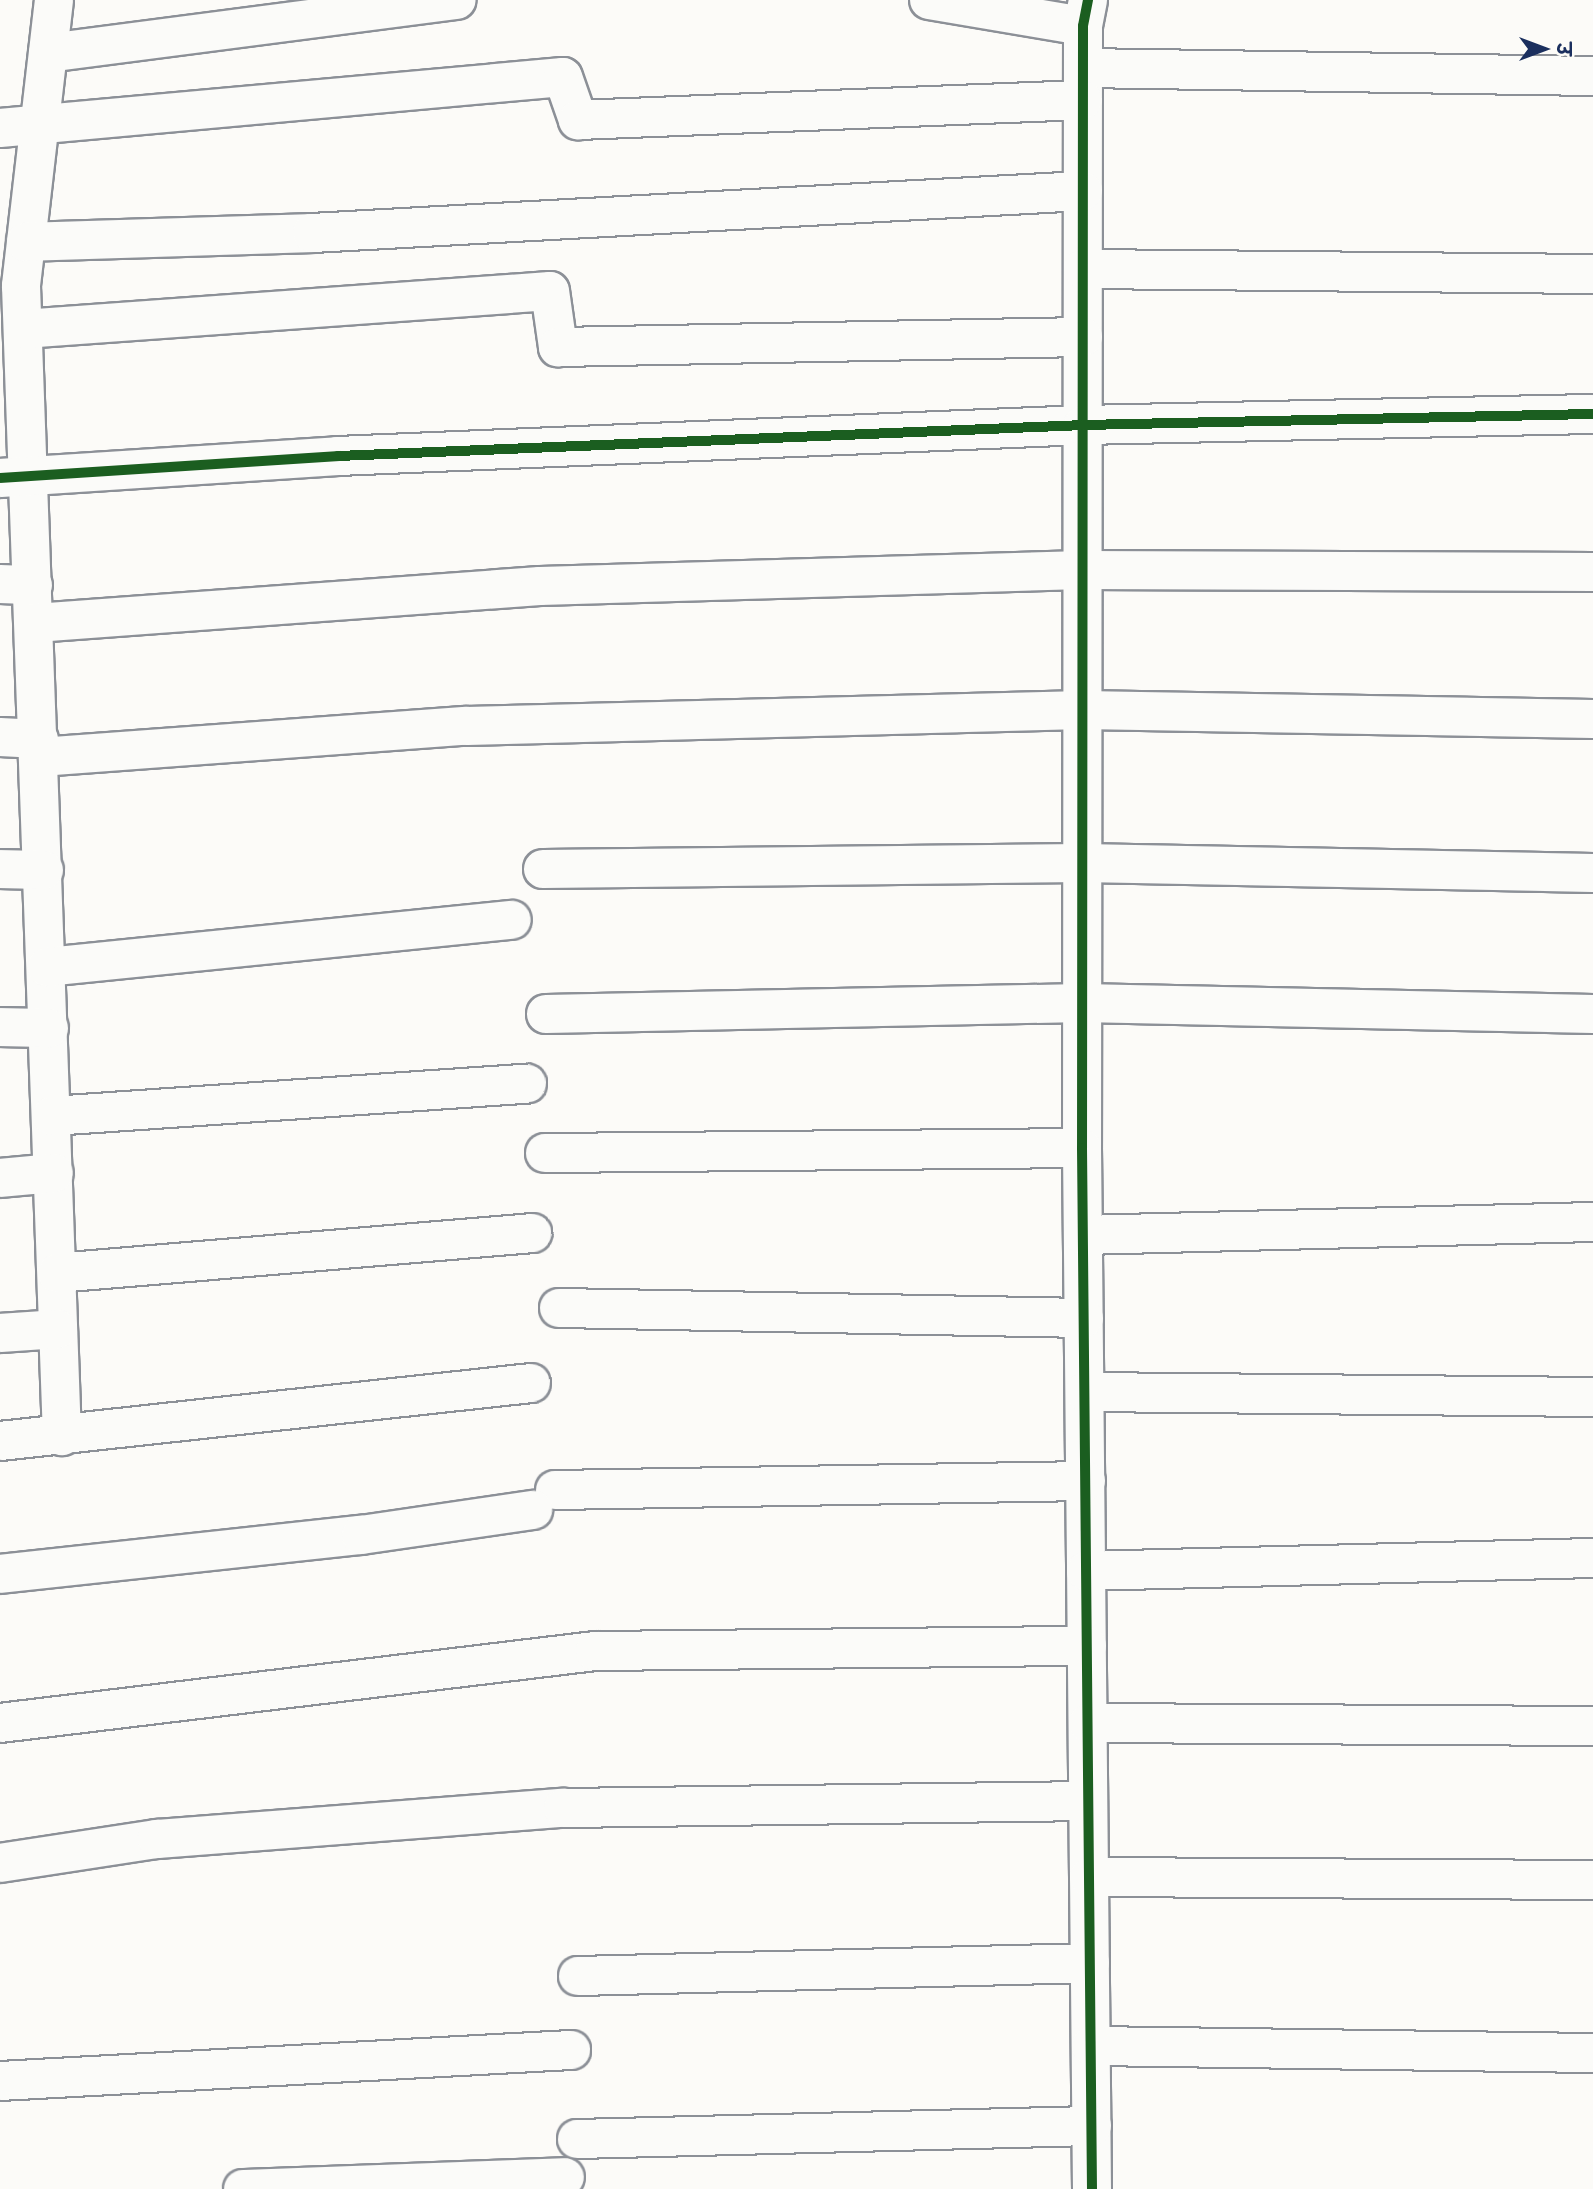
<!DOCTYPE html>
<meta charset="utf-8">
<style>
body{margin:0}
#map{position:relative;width:1593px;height:2189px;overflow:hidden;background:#fcfbf8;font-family:"Playpen Sans","Playpen Sans Deva",sans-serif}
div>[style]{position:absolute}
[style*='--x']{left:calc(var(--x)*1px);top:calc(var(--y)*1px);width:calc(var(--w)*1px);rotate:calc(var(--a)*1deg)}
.roads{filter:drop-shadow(2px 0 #8c9097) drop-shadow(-2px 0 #8c9097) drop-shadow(0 2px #8c9097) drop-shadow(0 -2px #8c9097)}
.minor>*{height:38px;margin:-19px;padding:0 19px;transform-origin:19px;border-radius:19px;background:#fbfbf9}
.cycleway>*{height:10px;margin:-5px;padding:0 5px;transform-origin:5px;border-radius:5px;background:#1b5e20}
span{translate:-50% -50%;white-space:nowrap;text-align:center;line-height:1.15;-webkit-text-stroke:5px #fdfcf7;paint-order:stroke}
.north{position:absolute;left:1509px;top:14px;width:70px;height:70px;-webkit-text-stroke:5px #fdfcf7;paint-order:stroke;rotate:90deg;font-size:19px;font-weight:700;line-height:28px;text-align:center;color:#1b2f5e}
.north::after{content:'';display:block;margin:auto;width:24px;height:32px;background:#1b2f5e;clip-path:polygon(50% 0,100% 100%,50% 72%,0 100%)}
</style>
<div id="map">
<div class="roads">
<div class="minor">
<div style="--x:54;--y:0;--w:288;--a:96.6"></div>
<div style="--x:21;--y:286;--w:1151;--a:87.96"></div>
<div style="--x:929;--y:0;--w:156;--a:9.6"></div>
<div style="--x:1088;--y:0;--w:26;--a:101"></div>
<div style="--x:1083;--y:26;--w:1122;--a:90.05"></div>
<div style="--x:1082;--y:1148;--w:1041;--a:89.45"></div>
<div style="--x:48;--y:53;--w:412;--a:-7.4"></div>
<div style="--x:1083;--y:68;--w:510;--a:0.9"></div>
<div style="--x:0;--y:128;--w:565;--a:-5.18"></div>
<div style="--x:563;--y:77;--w:46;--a:70.8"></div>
<div style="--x:578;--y:120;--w:505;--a:-2.27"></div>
<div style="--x:26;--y:242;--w:286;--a:-1.8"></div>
<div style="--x:312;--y:233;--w:772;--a:-3.12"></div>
<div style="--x:1083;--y:269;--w:510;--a:0.56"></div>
<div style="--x:23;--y:329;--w:528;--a:-4.12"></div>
<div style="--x:550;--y:291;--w:57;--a:81.9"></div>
<div style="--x:558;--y:347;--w:525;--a:-1.09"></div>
<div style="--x:0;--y:478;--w:339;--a:-3.7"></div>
<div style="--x:338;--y:456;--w:746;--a:-2.38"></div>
<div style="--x:1083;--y:425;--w:510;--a:-1.24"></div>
<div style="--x:0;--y:584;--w:33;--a:2"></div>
<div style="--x:35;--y:623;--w:506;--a:-4.19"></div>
<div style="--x:540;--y:586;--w:543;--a:-1.69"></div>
<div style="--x:1083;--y:570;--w:510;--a:0.22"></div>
<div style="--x:0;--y:737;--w:39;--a:3"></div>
<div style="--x:40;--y:757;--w:428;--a:-4.2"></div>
<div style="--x:467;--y:726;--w:616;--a:-1.49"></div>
<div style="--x:1083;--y:710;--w:510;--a:1.01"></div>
<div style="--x:0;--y:869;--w:44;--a:1.3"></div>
<div style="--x:543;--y:869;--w:540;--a:-0.64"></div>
<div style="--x:1083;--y:863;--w:510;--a:1.12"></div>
<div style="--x:47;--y:967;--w:467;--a:-5.8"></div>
<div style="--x:546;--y:1014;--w:536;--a:-1.18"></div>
<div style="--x:1082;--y:1003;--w:511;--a:1.23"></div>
<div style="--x:0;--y:1027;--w:49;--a:1.2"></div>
<div style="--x:52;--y:1116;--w:476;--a:-3.9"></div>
<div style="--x:545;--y:1153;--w:537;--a:-0.53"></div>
<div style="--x:0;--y:1178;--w:54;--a:-5.3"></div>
<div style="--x:1083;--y:1235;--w:510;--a:-1.46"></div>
<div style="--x:57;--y:1273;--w:477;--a:-4.8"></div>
<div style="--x:559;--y:1308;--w:525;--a:1.09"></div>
<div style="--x:0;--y:1333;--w:58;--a:-3.9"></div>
<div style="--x:1085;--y:1392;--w:508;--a:0.56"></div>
<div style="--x:0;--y:1441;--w:534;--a:-6.23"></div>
<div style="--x:555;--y:1490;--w:531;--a:-0.97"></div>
<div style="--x:1086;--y:1571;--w:507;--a:-1.47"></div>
<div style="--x:0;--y:1574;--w:363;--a:-6.2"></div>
<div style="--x:361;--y:1535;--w:174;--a:-8.3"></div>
<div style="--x:0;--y:1723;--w:599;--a:-6.9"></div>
<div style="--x:595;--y:1651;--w:492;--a:-0.6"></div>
<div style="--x:1088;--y:1723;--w:505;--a:0.34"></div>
<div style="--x:0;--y:1863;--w:159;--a:-8.7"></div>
<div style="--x:157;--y:1839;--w:407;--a:-4.4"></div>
<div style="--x:563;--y:1808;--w:525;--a:-0.76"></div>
<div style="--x:1089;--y:1877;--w:504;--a:0.34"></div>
<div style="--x:578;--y:1976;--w:512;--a:-1.45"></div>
<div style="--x:1091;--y:2046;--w:502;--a:0.8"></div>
<div style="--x:0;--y:2081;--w:572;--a:-3.11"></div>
<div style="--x:577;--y:2139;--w:515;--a:-1.45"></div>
<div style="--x:243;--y:2189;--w:322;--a:-2.1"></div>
</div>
</div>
<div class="cycleway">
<div style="--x:1088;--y:0;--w:26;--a:101"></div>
<div style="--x:1083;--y:26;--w:1122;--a:90.05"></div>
<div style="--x:1082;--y:1148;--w:1041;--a:89.45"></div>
<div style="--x:0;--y:478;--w:339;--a:-3.7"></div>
<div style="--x:338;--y:456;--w:746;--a:-2.38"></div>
<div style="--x:1083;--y:425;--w:510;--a:-1.24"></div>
</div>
<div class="north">उ</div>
</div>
